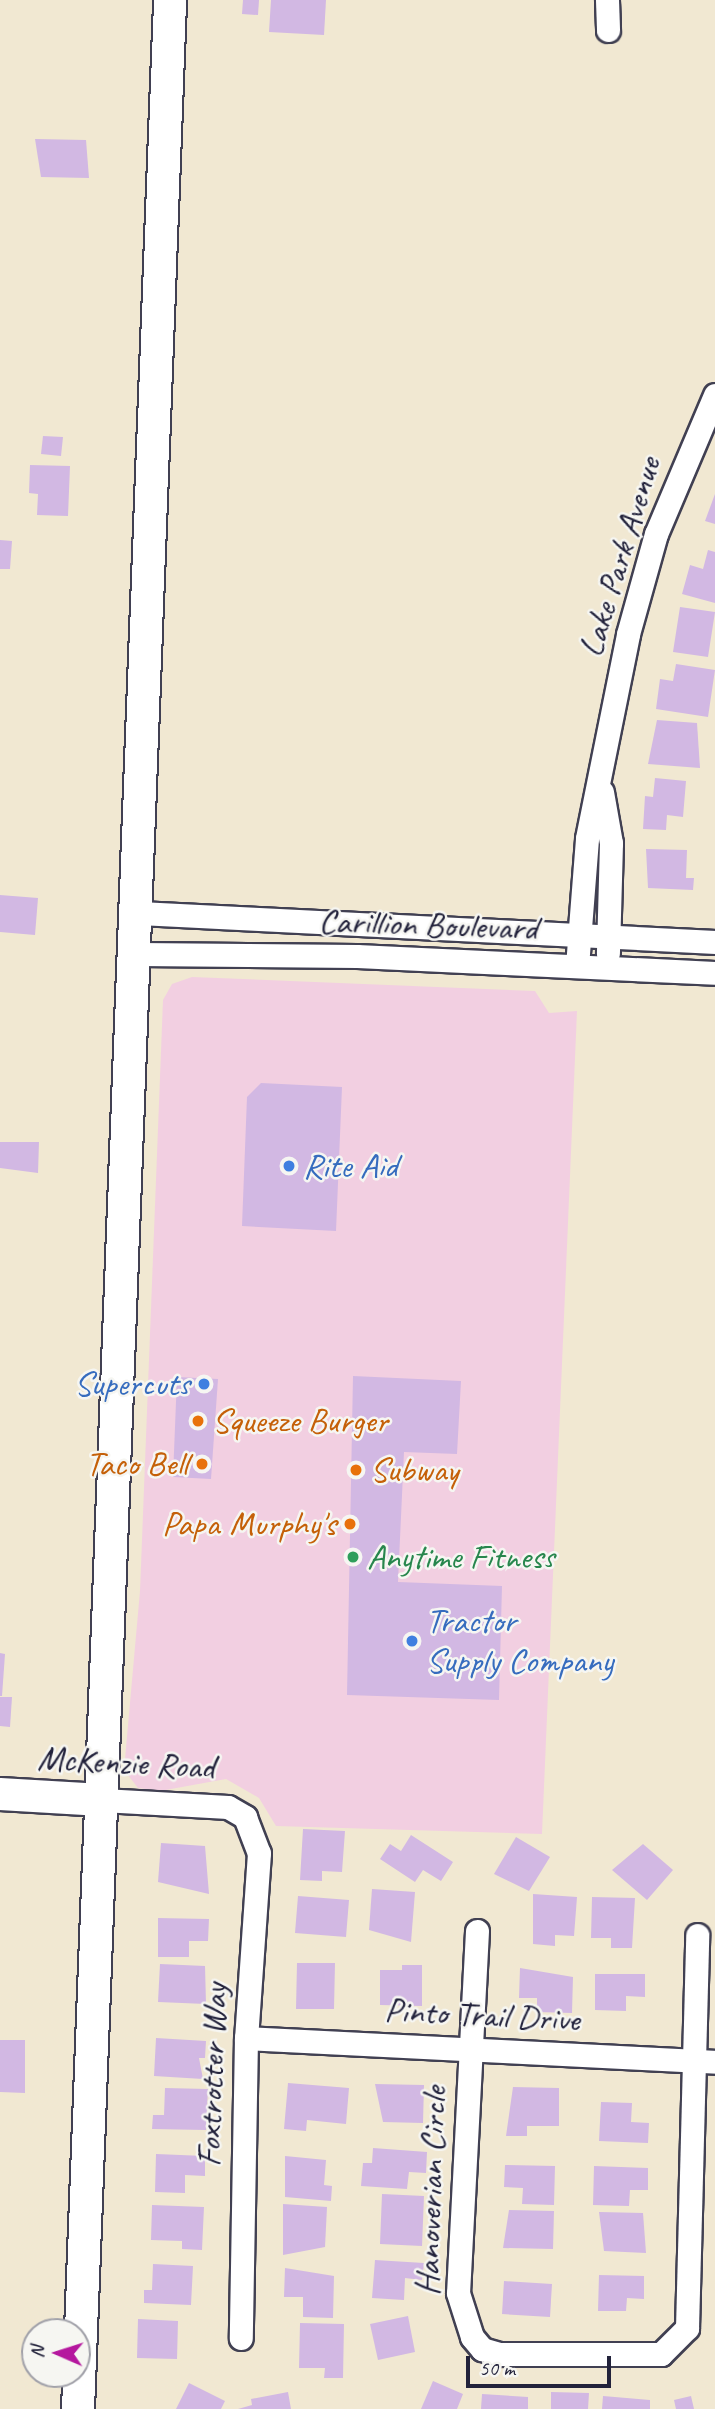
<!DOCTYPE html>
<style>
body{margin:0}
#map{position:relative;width:715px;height:2409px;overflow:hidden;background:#f1e8d2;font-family:Caveat,sans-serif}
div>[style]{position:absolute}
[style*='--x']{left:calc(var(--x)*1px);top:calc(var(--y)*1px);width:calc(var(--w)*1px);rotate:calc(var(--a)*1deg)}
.built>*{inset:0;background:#f2cfe1}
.building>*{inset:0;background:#d2b8e3}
.roads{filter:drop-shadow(2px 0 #414052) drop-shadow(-2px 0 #414052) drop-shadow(0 2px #414052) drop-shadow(0 -2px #414052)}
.street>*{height:23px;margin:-11.5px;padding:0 11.5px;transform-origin:11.5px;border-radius:11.5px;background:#fff}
.secondary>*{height:32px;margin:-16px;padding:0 16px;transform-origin:16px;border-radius:16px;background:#fff}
.dots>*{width:19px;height:19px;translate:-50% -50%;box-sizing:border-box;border:4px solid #f6f6f2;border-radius:50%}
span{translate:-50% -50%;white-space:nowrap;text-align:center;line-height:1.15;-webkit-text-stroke:5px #f6f6f2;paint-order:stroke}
.street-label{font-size:35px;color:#22223b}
.shop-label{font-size:35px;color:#366cbe}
.left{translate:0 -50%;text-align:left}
.right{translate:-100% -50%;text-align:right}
.food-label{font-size:35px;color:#c56008}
.leisure-label{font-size:35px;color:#27864d}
.north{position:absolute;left:21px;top:2318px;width:70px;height:70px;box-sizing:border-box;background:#f6f6f2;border:2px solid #a1a1a9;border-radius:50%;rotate:273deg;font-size:19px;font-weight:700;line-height:28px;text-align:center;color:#22223b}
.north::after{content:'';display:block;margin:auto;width:24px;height:32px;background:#b5179e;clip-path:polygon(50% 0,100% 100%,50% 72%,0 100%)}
.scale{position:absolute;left:466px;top:2356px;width:145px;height:32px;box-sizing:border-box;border:4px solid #22223b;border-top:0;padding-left:9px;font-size:21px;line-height:24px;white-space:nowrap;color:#22223b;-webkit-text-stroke:5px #f6f6f2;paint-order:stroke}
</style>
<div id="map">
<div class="built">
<div style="clip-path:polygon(192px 977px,535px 991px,549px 1013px,577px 1011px,542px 1834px,276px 1826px,259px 1798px,226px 1779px,160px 1791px,138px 1788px,124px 1770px,140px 1591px,163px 1000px,172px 984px)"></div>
</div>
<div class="building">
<div style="clip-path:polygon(243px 0,259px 0,258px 15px,242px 14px)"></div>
<div style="clip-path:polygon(271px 0,326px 0,324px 35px,269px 32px)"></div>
<div style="clip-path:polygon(35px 139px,86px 140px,89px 178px,41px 177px)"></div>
<div style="clip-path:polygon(43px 436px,63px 437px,61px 456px,41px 454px)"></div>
<div style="clip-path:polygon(30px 465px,70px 466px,68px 516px,37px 515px,38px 494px,29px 493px)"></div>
<div style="clip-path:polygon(715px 494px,715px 524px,705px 521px)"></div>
<div style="clip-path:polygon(0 540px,12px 541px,10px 569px,0 569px)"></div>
<div style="clip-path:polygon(708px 550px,715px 552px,715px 603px,682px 594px,690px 565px,703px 569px)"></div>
<div style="clip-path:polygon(680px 607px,715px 612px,708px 657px,673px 652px)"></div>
<div style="clip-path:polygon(676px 664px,715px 670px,708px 717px,656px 709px,660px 679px,673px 681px)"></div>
<div style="clip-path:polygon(657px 720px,697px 723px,700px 768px,648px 764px)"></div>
<div style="clip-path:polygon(655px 778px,686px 781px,683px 817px,667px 815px,666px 830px,643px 829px,645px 796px,653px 797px)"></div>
<div style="clip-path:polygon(646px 849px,687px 850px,686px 878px,694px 878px,693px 890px,648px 888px)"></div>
<div style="clip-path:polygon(0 895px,38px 898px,35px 935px,0 932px)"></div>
<div style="clip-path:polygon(261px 1083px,342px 1087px,336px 1231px,242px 1226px,247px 1097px)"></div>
<div style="clip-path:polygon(0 1142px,39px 1142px,38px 1173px,0 1168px)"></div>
<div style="clip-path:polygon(353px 1376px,461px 1381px,457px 1454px,404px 1452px,398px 1582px,502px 1586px,499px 1700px,347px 1695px)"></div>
<div style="clip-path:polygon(177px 1377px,218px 1379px,211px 1479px,173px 1477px)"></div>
<div style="clip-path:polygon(0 1653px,5px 1654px,2px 1696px,0 1696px)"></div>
<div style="clip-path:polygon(0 1697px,12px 1697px,10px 1727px,0 1726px)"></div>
<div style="clip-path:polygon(303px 1829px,345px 1831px,342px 1872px,322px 1871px,322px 1881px,300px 1880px)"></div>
<div style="clip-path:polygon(411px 1835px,453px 1862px,441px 1881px,423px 1870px,415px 1882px,380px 1859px,390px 1844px,401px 1851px)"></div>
<div style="clip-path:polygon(516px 1837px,550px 1857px,529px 1891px,494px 1874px)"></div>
<div style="clip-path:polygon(161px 1843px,205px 1846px,209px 1894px,158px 1882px)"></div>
<div style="clip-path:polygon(643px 1844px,673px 1870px,647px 1900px,612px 1870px)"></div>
<div style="clip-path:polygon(372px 1889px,415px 1892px,411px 1942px,369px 1930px)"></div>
<div style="clip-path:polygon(533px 1894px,577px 1897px,574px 1936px,555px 1935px,555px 1946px,533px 1944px)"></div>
<div style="clip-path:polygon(298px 1896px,349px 1900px,346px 1937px,295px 1933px)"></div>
<div style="clip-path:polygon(592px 1897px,635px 1898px,632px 1948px,611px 1948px,611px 1938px,591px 1938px)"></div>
<div style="clip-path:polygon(158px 1918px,209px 1919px,208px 1941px,189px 1941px,189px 1957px,158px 1957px)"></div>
<div style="clip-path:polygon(297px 1963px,335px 1963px,334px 2009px,296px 2009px)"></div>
<div style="clip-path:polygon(160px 1964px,205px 1966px,206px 2004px,158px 2002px)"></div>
<div style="clip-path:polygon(402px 1965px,422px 1965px,422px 2006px,380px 2005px,380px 1970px,402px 1970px)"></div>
<div style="clip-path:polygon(520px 1968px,573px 1977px,572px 2013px,537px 2012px,537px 1998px,519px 1998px)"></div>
<div style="clip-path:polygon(595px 1974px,645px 1974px,645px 1997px,626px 1996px,626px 2011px,595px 2010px)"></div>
<div style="clip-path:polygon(156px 2038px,206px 2041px,205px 2058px,199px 2058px,203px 2079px,154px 2076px)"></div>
<div style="clip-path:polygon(0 2040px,25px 2040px,25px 2093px,0 2092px)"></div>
<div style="clip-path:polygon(288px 2083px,349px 2088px,346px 2124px,307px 2120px,306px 2131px,284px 2129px)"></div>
<div style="clip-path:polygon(375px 2084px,424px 2085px,423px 2123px,383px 2122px)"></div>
<div style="clip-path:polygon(513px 2087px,559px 2088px,559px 2126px,527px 2126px,527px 2136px,506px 2136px)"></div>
<div style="clip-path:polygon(165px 2088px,208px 2089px,206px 2130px,152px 2129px,153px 2115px,164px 2115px)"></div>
<div style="clip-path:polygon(601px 2102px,632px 2103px,631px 2122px,649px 2123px,648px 2143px,599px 2141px)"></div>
<div style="clip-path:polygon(373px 2148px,427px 2152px,426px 2173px,409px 2172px,407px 2189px,361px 2186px,363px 2163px,372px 2163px)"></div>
<div style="clip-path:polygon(156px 2154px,205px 2156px,205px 2176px,185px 2175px,185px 2193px,155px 2192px)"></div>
<div style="clip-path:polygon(285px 2156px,326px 2160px,324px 2185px,332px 2186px,331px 2201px,285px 2197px)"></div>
<div style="clip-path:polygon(505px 2165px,555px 2166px,554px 2205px,522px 2204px,523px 2188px,504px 2187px)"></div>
<div style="clip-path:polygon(594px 2166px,648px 2168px,648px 2190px,630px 2190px,629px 2206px,593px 2205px)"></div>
<div style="clip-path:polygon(382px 2194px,424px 2196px,422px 2246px,380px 2244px)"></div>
<div style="clip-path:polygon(283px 2204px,327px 2207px,325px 2247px,283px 2255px)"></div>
<div style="clip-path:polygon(152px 2205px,204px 2207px,202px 2250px,182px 2249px,182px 2241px,151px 2240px)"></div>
<div style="clip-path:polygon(509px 2210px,554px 2211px,553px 2249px,503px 2248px)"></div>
<div style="clip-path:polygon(599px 2212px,643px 2213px,646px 2253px,604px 2251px)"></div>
<div style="clip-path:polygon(375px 2260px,424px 2263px,422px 2280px,405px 2278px,404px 2300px,372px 2298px)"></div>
<div style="clip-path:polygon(153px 2264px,193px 2266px,191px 2305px,144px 2303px,144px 2290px,152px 2290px)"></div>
<div style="clip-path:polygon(285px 2268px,334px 2276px,333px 2318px,303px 2317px,303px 2297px,284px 2297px)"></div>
<div style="clip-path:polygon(599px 2275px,644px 2276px,644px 2299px,627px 2298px,626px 2311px,598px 2311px)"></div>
<div style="clip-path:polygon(504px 2281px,552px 2284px,550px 2317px,502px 2314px)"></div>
<div style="clip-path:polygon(408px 2316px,415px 2352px,378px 2360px,370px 2324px)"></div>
<div style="clip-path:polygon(138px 2319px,178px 2321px,177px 2359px,137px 2358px)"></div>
<div style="clip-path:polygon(300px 2323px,344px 2324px,343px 2378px,324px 2378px,325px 2368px,299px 2368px)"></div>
<div style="clip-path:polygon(433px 2381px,463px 2394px,457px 2409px,421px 2409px)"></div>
<div style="clip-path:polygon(189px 2383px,225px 2401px,221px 2409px,176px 2409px)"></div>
<div style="clip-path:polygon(288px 2392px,291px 2409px,238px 2409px,252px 2405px,251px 2399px)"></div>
<div style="clip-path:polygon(551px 2392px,589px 2393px,588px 2409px,551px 2409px)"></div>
<div style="clip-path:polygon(482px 2394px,528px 2397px,528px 2409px,481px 2409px)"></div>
<div style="clip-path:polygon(603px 2396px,650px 2400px,650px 2409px,602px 2409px)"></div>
<div style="clip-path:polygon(691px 2396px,694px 2409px,676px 2409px,674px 2400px)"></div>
</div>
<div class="roads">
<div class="street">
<div style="--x:607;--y:0;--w:30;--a:88"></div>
<div style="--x:602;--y:792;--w:52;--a:80"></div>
<div style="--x:611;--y:843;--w:110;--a:91.6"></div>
<div style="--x:139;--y:913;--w:577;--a:2.88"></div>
<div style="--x:138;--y:954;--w:219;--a:0.5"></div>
<div style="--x:357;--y:956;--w:358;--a:2.7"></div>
<div style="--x:577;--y:966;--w:128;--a:-85.5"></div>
<div style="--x:587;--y:838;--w:208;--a:-78.6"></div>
<div style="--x:628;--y:634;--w:104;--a:-74.4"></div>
<div style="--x:656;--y:534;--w:151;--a:-67"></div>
<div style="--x:102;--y:1800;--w:126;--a:3.2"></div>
<div style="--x:228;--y:1807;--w:20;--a:30"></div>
<div style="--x:245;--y:1817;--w:39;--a:69"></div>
<div style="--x:259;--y:1853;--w:185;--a:94"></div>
<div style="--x:246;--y:2038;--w:300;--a:91"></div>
<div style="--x:477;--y:1931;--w:362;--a:93"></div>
<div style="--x:458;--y:2293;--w:46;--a:72.3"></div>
<div style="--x:472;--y:2337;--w:16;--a:50"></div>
<div style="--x:482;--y:2349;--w:19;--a:16"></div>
<div style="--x:500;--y:2354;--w:161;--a:0"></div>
<div style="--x:661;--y:2354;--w:37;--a:-45"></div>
<div style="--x:687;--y:2328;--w:393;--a:-88.5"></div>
<div style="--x:246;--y:2038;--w:470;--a:2.9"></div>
</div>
<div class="secondary">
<div style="--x:0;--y:1794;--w:102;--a:3.4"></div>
<div style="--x:78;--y:2409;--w:2411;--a:-87.81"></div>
</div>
</div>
<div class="dots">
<div style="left:289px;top:1166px;background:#3f7fe0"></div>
<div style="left:204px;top:1384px;background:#3f7fe0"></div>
<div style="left:198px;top:1421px;background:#e8710a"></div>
<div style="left:202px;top:1464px;background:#e8710a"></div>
<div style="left:356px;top:1470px;background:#e8710a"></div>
<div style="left:350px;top:1524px;background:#e8710a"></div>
<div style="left:353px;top:1557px;background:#2e9e5b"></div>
<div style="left:412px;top:1641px;background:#3f7fe0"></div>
</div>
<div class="street-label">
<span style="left:620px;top:557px;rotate:-73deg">Lake Park Avenue</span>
<span style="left:428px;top:925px;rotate:2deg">Carillion Boulevard</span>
<span style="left:126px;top:1763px;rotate:3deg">McKenzie Road</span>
<span style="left:482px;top:2015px;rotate:3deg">Pinto Trail Drive</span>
<span style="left:212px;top:2075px;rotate:-88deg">Foxtrotter Way</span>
<span style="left:431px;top:2191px;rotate:-88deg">Hanoverian Circle</span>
</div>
<div class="shop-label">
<span class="left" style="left:303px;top:1166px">Rite Aid</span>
<span class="right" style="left:190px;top:1384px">Supercuts</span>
<span class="left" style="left:426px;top:1641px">Tractor<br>Supply Company</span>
</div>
<div class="food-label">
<span class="left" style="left:212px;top:1421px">Squeeze Burger</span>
<span class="right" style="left:188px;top:1464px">Taco Bell</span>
<span class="left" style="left:370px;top:1470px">Subway</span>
<span class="right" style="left:336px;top:1524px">Papa Murphy's</span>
</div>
<div class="leisure-label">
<span class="left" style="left:367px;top:1557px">Anytime Fitness</span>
</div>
<div class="north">N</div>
<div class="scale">50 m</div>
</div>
